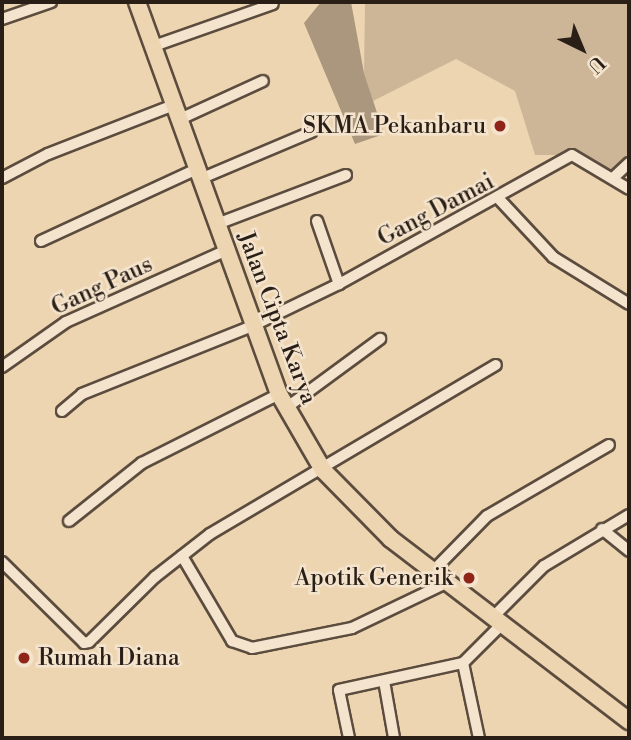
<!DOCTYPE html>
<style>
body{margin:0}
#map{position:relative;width:631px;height:740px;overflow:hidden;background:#eed5b2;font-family:"Libre Bodoni",serif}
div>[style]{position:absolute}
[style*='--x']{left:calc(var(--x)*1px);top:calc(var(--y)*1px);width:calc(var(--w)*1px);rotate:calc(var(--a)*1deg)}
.green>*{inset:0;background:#cdb698}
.water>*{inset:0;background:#ab977d}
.roads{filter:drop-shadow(2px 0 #5b4c3e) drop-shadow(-2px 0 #5b4c3e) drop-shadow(0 2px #5b4c3e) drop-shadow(0 -2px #5b4c3e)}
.minor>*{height:10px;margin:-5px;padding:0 5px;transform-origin:5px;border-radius:5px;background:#f4e4cd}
.primary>*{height:16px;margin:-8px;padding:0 8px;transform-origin:8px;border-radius:8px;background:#eed5b2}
.dots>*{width:19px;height:19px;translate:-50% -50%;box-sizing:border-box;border:4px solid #f4e4cd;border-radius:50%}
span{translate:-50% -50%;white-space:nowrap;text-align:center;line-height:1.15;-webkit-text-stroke:5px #f4e4cd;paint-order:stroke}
.poi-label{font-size:23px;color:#2a1f17}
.right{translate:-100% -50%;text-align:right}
.left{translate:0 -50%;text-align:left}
.street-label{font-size:23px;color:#2a1f17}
.frame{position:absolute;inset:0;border:4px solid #2a1f17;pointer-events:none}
.north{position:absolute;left:547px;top:14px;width:70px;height:70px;-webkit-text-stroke:5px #f4e4cd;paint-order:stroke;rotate:137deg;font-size:19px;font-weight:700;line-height:28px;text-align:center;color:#2a1f17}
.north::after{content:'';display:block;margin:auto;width:24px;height:32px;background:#2a1f17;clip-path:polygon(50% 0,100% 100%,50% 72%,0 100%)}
</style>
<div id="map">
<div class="green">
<div style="clip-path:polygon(365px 2px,629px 2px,629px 163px,613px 178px,572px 155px,535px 155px,515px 91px,456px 59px,373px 101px,364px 73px)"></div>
</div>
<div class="water">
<div style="clip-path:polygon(321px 2px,351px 2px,364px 73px,384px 134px,355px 144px,304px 23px)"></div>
</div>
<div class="roads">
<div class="minor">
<div style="--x:2;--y:19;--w:52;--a:-19.1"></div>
<div style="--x:151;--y:47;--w:129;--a:-19.4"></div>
<div style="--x:180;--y:119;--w:91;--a:-24.6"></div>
<div style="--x:2;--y:178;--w:52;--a:-27.6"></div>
<div style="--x:48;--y:154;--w:137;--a:-21.3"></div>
<div style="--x:613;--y:178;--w:22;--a:-43"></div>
<div style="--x:200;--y:179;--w:121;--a:-22.9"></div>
<div style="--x:499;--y:199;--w:79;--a:47"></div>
<div style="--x:553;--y:257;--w:89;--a:31.7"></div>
<div style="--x:317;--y:221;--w:67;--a:70.8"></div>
<div style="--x:217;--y:224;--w:138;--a:-20.8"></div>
<div style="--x:41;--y:241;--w:172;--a:-24.8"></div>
<div style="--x:2;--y:367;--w:78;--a:-35.1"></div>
<div style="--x:66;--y:322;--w:174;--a:-24.1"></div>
<div style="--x:286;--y:408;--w:117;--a:-36.3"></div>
<div style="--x:62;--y:411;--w:26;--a:-40"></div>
<div style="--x:82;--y:394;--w:183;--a:-21.8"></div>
<div style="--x:252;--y:326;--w:97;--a:-25.8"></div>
<div style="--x:339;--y:284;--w:266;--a:-29"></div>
<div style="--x:572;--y:155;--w:66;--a:30.8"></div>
<div style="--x:69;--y:521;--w:93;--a:-38.5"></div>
<div style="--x:142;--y:463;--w:153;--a:-26.7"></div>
<div style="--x:602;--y:529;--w:35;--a:39"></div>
<div style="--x:182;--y:556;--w:99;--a:59.5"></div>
<div style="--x:232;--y:641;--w:21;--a:19"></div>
<div style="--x:252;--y:648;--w:102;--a:-11.3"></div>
<div style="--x:352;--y:628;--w:106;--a:-25.6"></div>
<div style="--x:2;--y:562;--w:115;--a:44.6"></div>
<div style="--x:84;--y:643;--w:5;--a:-11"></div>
<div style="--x:89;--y:642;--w:93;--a:-44.6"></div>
<div style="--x:155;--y:577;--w:70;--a:-38"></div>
<div style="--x:210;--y:534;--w:332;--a:-30.6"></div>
<div style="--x:433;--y:571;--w:77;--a:-45.5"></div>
<div style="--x:487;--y:516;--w:141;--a:-30.2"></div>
<div style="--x:493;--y:617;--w:72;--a:-45"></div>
<div style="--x:544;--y:566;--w:99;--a:-31"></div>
<div style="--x:463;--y:663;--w:77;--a:78"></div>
<div style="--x:384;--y:681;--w:58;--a:80"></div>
<div style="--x:349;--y:738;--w:49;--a:-101.8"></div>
<div style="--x:339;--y:690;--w:127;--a:-12.3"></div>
<div style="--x:463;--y:663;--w:55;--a:-45"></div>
</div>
<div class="primary">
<div style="--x:137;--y:2;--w:417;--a:70.1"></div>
<div style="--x:279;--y:394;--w:88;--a:59.9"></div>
<div style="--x:323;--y:470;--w:97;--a:45.4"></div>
<div style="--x:391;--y:539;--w:300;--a:37.4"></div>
</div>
</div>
<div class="dots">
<div style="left:500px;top:126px;background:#8f2418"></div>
<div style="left:469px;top:578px;background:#8f2418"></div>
<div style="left:24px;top:658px;background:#8f2418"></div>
</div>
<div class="poi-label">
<span class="right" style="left:486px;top:126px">SKMA Pekanbaru</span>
<span class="right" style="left:453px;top:578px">Apotik Generik</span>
<span class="left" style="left:38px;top:658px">Rumah Diana</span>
</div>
<div class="street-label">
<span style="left:436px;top:210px;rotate:-28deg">Gang Damai</span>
<span style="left:102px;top:286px;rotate:-25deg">Gang Paus</span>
<span style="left:277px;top:318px;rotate:69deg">Jalan Cipta Karya</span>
</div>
<div class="frame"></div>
<div class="north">U</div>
</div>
